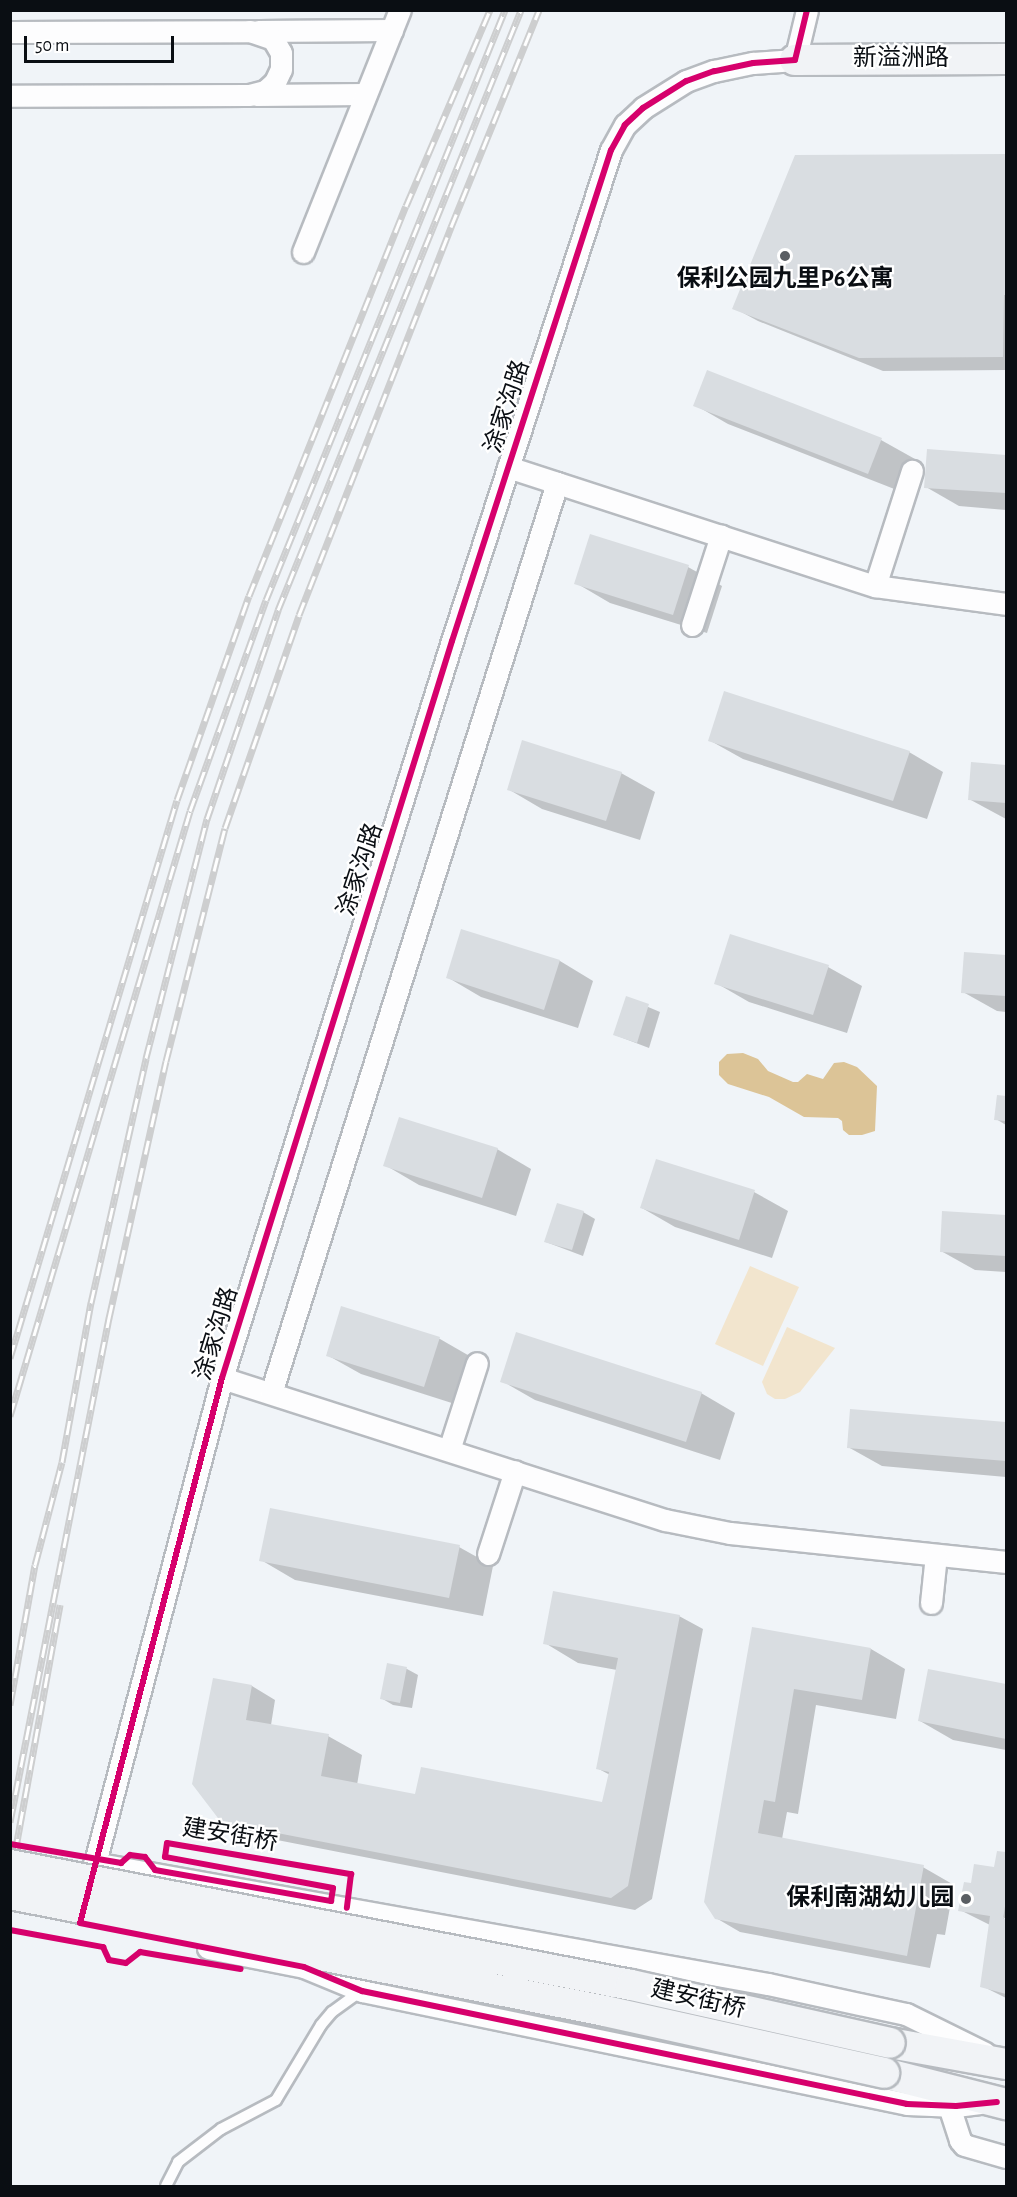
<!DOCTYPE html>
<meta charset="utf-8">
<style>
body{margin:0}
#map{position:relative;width:1017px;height:2197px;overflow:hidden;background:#f0f4f8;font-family:"Alegreya Sans","Noto Sans SC",sans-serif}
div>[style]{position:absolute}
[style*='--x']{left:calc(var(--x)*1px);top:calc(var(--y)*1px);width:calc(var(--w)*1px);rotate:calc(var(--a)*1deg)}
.green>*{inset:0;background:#f2e5ce}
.water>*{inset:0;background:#dcc497}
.shadow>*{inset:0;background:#0003}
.building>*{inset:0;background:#d9dde1}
.roads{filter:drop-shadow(2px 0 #b7bbc0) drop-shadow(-2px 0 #b7bbc0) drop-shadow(0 2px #b7bbc0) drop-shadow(0 -2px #b7bbc0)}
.lane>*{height:10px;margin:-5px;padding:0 5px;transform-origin:5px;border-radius:5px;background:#fdfdfe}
.street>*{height:21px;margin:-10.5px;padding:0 10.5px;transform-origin:10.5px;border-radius:10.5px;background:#fdfdfe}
.secondary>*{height:30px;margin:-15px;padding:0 15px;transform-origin:15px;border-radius:15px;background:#f1f3f6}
.rail>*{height:7px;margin-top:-3.5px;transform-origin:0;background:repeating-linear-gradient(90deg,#fff 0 14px,#cdcecf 0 28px);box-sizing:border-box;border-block:2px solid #cdcecf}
.bridges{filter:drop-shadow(2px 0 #b7bbc0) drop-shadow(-2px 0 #b7bbc0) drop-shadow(0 2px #b7bbc0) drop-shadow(0 -2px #b7bbc0)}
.secondary-bridge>*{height:30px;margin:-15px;padding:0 15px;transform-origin:15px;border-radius:15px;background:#f1f3f6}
.cycleway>*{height:6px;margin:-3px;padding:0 3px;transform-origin:3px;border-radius:3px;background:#d6006c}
.dots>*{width:16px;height:16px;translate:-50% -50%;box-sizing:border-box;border:3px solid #fff;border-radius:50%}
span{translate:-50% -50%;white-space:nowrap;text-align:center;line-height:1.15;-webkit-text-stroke:4.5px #fff;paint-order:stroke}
.street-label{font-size:24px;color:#0a0e13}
.poi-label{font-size:24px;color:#0a0e13;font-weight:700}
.right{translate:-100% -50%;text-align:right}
.frame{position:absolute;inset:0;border:12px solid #0a0e13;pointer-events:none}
.scale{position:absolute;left:24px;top:36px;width:150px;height:27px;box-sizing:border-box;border:3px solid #0a0e13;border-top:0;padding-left:8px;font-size:18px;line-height:21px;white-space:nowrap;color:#0a0e13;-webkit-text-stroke:4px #fff;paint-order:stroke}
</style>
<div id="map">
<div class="green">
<div style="clip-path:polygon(750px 1266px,799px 1287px,763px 1366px,715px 1344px)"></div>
<div style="clip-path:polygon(787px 1327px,835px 1348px,800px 1392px,785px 1399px,775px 1399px,767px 1394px,762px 1382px)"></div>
</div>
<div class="water">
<div style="clip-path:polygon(743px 1053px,758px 1059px,768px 1071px,793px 1082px,798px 1082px,807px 1074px,823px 1079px,834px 1063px,844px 1062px,857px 1067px,877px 1086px,875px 1131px,862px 1135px,849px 1135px,843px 1130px,842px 1121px,838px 1118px,804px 1117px,769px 1097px,728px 1084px,719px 1075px,719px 1062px,727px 1054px)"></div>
</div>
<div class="shadow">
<div style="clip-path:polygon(927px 155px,1006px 155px,1006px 370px,883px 371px,758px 321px,734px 308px)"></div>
<div style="clip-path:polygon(708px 372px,881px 440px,915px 459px,902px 492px,728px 424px,695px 405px)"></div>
<div style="clip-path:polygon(928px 451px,1006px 456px,1006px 510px,959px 506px,926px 487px)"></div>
<div style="clip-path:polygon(688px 567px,722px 586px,707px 633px,610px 603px,576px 583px)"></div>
<div style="clip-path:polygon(709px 740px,909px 752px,943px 772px,927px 819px,743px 759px)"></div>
<div style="clip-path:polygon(972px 764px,1006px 766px,1006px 819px,969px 799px)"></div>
<div style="clip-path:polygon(621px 773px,655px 792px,640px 840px,542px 809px,508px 789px)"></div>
<div style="clip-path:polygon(462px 931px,560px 961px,593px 981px,578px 1028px,481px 997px,447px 977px)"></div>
<div style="clip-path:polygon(965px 954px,1006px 956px,1006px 1012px,997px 1011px,963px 992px)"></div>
<div style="clip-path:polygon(828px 967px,862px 986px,847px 1033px,749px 1002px,716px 983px)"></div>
<div style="clip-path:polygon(627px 998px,660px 1012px,649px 1048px,615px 1035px)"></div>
<div style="clip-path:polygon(998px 1097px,1006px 1098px,1006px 1125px,996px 1119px)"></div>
<div style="clip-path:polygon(497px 1149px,531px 1169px,516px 1216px,419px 1185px,385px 1165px)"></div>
<div style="clip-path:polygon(754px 1192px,788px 1211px,772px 1258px,675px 1227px,642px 1208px)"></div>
<div style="clip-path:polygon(583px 1212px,595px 1219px,583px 1256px,546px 1242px)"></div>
<div style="clip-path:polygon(944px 1213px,1006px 1217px,1006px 1272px,975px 1270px,941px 1251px)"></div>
<div style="clip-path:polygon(342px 1308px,440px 1339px,473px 1358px,458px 1405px,361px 1374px,327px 1355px)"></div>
<div style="clip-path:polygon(502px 1381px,701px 1393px,735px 1413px,720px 1460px,535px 1400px)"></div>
<div style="clip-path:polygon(851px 1411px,1006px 1424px,1006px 1477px,882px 1466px,848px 1447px)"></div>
<div style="clip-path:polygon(459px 1547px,493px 1566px,483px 1616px,295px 1580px,261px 1560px)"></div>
<div style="clip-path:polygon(679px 1616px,703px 1629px,652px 1899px,635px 1910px,246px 1834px,222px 1821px,214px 1679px,252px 1686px,275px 1700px,271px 1725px,328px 1736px,362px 1755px,357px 1785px,415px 1796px,609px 1805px,610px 1775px,597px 1768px,617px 1670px,578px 1663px,545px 1643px)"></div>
<div style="clip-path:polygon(754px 1629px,871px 1649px,905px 1669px,896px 1719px,816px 1705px,798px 1814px,787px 1812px,782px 1839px,921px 1866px,954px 1885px,945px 1935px,937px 1934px,930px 1968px,740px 1932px,716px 1918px)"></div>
<div style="clip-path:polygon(388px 1665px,407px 1669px,418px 1675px,412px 1708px,393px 1705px,381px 1698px)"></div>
<div style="clip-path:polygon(929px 1670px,1006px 1685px,1006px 1750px,953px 1740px,920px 1721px)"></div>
<div style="clip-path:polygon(998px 1852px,1006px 1854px,1006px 1919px,997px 1914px,1006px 1920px,1006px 1998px,982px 1986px,990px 1925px,960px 1910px,972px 1885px,995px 1869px)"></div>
</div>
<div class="building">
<div style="clip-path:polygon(1006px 154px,1006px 295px,1004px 295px,1003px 357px,859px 358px,732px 309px,795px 155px)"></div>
<div style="clip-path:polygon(707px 370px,882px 438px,868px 474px,693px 406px)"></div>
<div style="clip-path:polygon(927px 449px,1006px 455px,1006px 493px,924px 488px)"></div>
<div style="clip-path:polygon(590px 534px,689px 565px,673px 615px,574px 584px)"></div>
<div style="clip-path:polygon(724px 691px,910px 751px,893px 801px,708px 741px)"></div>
<div style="clip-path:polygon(522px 740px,622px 772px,606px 821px,507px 790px)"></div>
<div style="clip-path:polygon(971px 762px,1006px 765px,1006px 803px,968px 800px)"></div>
<div style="clip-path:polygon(461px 929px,560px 960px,544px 1010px,446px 978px)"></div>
<div style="clip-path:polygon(730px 934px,829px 965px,813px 1015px,714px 984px)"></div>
<div style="clip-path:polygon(964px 952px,1006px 955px,1006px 996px,961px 993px)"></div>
<div style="clip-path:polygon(626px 996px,649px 1004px,637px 1043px,613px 1035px)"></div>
<div style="clip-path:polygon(997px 1095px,1006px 1096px,1006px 1121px,994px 1120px)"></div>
<div style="clip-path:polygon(399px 1117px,498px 1148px,482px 1198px,383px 1166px)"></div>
<div style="clip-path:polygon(656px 1159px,755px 1190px,739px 1240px,640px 1208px)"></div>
<div style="clip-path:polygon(557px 1203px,584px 1211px,572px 1250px,544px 1242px)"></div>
<div style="clip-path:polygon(942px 1211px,1006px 1215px,1006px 1256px,940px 1252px)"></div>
<div style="clip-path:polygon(341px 1306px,440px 1337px,424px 1387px,326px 1356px)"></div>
<div style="clip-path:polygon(516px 1332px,702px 1392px,686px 1442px,500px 1382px)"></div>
<div style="clip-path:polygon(850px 1409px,1006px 1422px,1006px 1461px,847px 1448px)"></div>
<div style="clip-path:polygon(270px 1508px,460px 1545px,449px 1598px,259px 1561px)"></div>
<div style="clip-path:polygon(553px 1591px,680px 1615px,628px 1886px,611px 1898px,221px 1822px,192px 1784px,213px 1678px,252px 1685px,246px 1720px,329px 1734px,321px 1776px,415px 1794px,421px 1767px,602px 1802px,609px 1772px,596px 1769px,618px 1658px,543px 1644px)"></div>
<div style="clip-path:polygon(752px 1627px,871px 1648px,862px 1700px,794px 1689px,775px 1802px,764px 1800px,758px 1833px,924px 1865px,907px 1956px,715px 1919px,704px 1902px)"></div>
<div style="clip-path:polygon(387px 1663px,407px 1667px,400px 1703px,380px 1699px)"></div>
<div style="clip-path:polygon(928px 1669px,1006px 1684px,1006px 1739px,918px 1721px)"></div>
<div style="clip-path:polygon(997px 1851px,1006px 1852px,1006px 1900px,1003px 1919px,1006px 1919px,1006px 1994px,980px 1987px,990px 1916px,958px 1911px,964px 1882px,971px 1883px,974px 1864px,994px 1867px)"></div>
</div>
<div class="roads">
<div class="lane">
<div style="--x:166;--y:2186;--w:27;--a:-63"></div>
<div style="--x:178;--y:2162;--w:54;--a:-37.5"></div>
<div style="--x:221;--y:2129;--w:62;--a:-27.8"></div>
<div style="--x:276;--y:2100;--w:87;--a:-59"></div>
<div style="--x:321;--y:2025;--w:17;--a:-50"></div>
<div style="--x:332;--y:2012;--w:36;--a:-36"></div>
</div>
<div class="street">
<div style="--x:258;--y:31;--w:134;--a:-0.4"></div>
<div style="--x:10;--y:32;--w:240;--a:-0.2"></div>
<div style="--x:250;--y:31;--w:24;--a:19"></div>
<div style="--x:273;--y:39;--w:16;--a:60"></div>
<div style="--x:281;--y:53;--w:16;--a:90"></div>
<div style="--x:281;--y:69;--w:14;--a:115"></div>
<div style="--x:275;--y:82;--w:13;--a:138"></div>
<div style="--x:265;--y:91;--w:16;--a:166"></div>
<div style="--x:249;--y:95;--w:239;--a:179.8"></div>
<div style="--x:256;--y:95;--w:109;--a:-0.5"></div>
<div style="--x:303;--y:252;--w:261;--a:-68.2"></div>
<div style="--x:508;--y:467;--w:386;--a:18"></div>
<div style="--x:875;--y:586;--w:132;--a:7.8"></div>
<div style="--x:875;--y:586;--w:121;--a:-72.2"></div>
<div style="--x:692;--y:625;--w:94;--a:-72"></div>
<div style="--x:222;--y:1378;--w:465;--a:17.8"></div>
<div style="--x:665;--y:1520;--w:66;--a:11.3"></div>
<div style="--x:730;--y:1533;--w:278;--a:6"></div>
<div style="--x:271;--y:1393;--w:954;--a:-72.55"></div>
<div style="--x:449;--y:1450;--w:91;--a:-72.2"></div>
<div style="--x:488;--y:1554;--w:87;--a:-72"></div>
<div style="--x:931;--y:1603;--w:48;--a:-84.1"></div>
<div style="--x:94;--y:1863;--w:685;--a:10.18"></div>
<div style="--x:768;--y:1984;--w:141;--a:12.3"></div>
<div style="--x:906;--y:2014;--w:88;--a:26.3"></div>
<div style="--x:87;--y:1893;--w:532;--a:-75.31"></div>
<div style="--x:222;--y:1378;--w:772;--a:-72.67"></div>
<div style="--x:452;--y:641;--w:516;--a:-72.06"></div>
<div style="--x:611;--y:150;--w:29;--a:-61"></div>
<div style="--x:625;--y:125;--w:25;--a:-43"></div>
<div style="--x:643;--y:108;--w:51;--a:-32.1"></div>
<div style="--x:686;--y:81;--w:30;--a:-20"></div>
<div style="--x:714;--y:71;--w:40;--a:-12"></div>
<div style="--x:753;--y:63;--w:42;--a:-4.1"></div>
<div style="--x:795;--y:60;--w:51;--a:-76.5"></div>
<div style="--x:208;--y:1948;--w:98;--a:11.2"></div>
<div style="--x:304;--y:1967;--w:63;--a:22.5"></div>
<div style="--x:362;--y:1991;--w:557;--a:11.71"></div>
<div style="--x:907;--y:2104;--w:49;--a:2.3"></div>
<div style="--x:956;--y:2106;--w:24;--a:-7"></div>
<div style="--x:949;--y:2106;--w:36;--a:72"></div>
<div style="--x:960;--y:2140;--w:6;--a:51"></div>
<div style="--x:964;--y:2145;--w:44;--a:15.9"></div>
</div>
<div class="secondary">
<div style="--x:795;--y:60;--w:211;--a:-0.3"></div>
<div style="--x:890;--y:2043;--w:118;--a:10.3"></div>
<div style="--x:884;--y:2073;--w:126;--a:14.3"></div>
</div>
</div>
<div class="rail">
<div style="--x:10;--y:1358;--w:582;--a:-73.34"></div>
<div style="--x:177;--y:800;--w:216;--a:-70.6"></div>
<div style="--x:249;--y:596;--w:420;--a:-68.1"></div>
<div style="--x:406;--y:206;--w:213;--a:-66.8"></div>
<div style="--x:10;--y:1416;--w:631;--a:-73.43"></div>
<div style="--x:190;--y:811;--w:224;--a:-70.2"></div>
<div style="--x:266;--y:600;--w:637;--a:-67.95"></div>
<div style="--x:10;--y:1705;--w:142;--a:-79.9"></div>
<div style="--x:35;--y:1565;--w:106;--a:-75.3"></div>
<div style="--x:62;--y:1462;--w:162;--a:-79.7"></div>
<div style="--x:91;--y:1303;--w:251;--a:-77.3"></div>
<div style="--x:146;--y:1058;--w:247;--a:-75.7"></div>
<div style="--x:207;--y:819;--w:221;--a:-71.2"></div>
<div style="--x:278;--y:610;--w:647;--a:-67.95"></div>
<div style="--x:10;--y:1822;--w:514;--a:-78.89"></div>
<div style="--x:109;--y:1318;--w:263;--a:-77.5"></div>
<div style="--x:166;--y:1061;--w:240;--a:-75.8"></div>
<div style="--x:225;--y:828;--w:225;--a:-70.8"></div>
<div style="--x:299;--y:615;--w:417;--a:-68.6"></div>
<div style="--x:451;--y:227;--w:234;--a:-67.9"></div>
<div style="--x:10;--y:1880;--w:280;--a:-79.7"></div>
</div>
<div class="bridges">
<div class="secondary-bridge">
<div style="--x:10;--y:1865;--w:632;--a:10.94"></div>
<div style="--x:631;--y:1985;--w:265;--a:12.6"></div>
<div style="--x:10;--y:1894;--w:606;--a:11.12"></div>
<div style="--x:605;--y:2011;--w:286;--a:12.5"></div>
</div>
</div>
<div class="cycleway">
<div style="--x:807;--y:10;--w:51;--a:103.5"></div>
<div style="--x:795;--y:60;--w:42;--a:175.9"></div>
<div style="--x:753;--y:63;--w:40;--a:168"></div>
<div style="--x:714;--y:71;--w:30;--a:160"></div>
<div style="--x:686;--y:81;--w:51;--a:147.9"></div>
<div style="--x:643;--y:108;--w:25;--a:137"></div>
<div style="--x:625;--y:125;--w:29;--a:119"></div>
<div style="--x:611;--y:150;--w:516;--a:107.94"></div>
<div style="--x:452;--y:641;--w:772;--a:107.33"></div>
<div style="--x:222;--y:1378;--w:563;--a:104.6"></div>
<div style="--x:80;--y:1923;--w:228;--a:11.1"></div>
<div style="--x:304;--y:1967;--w:63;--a:22.5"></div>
<div style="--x:362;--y:1991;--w:557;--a:11.71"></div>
<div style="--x:907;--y:2104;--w:49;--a:2.3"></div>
<div style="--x:956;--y:2106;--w:41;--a:-5.6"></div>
<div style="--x:10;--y:1844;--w:113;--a:9.7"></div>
<div style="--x:121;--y:1863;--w:12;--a:-42"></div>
<div style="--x:130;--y:1855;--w:15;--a:8"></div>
<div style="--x:145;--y:1857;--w:16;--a:52"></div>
<div style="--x:155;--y:1870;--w:179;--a:10"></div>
<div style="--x:331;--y:1901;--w:13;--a:-81"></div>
<div style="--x:333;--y:1888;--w:171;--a:-169.5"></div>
<div style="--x:165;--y:1857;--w:14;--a:-82"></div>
<div style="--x:167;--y:1843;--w:187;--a:9.6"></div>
<div style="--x:351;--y:1874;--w:34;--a:97"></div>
<div style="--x:10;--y:1930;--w:95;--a:10.4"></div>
<div style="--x:103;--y:1947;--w:14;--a:65"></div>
<div style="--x:109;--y:1960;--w:17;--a:10"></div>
<div style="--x:126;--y:1963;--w:18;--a:-38"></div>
<div style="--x:140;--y:1952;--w:102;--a:9.6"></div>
</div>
<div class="dots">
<div style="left:785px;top:256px;background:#5a5e63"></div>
<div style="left:966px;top:1899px;background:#5a5e63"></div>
</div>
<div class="street-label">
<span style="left:901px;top:59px">新溢洲路</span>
<span style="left:508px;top:407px;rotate:-72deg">涂家沟路</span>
<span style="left:361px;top:870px;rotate:-72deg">涂家沟路</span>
<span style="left:217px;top:1334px;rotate:-73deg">涂家沟路</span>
<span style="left:230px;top:1836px;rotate:9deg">建安街桥</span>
<span style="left:698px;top:2000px;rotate:13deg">建安街桥</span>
</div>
<div class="poi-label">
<span style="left:785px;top:280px">保利公园九里P6公寓</span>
<span class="right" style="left:954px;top:1899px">保利南湖幼儿园</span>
</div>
<div class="frame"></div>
<div class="scale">50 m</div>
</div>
